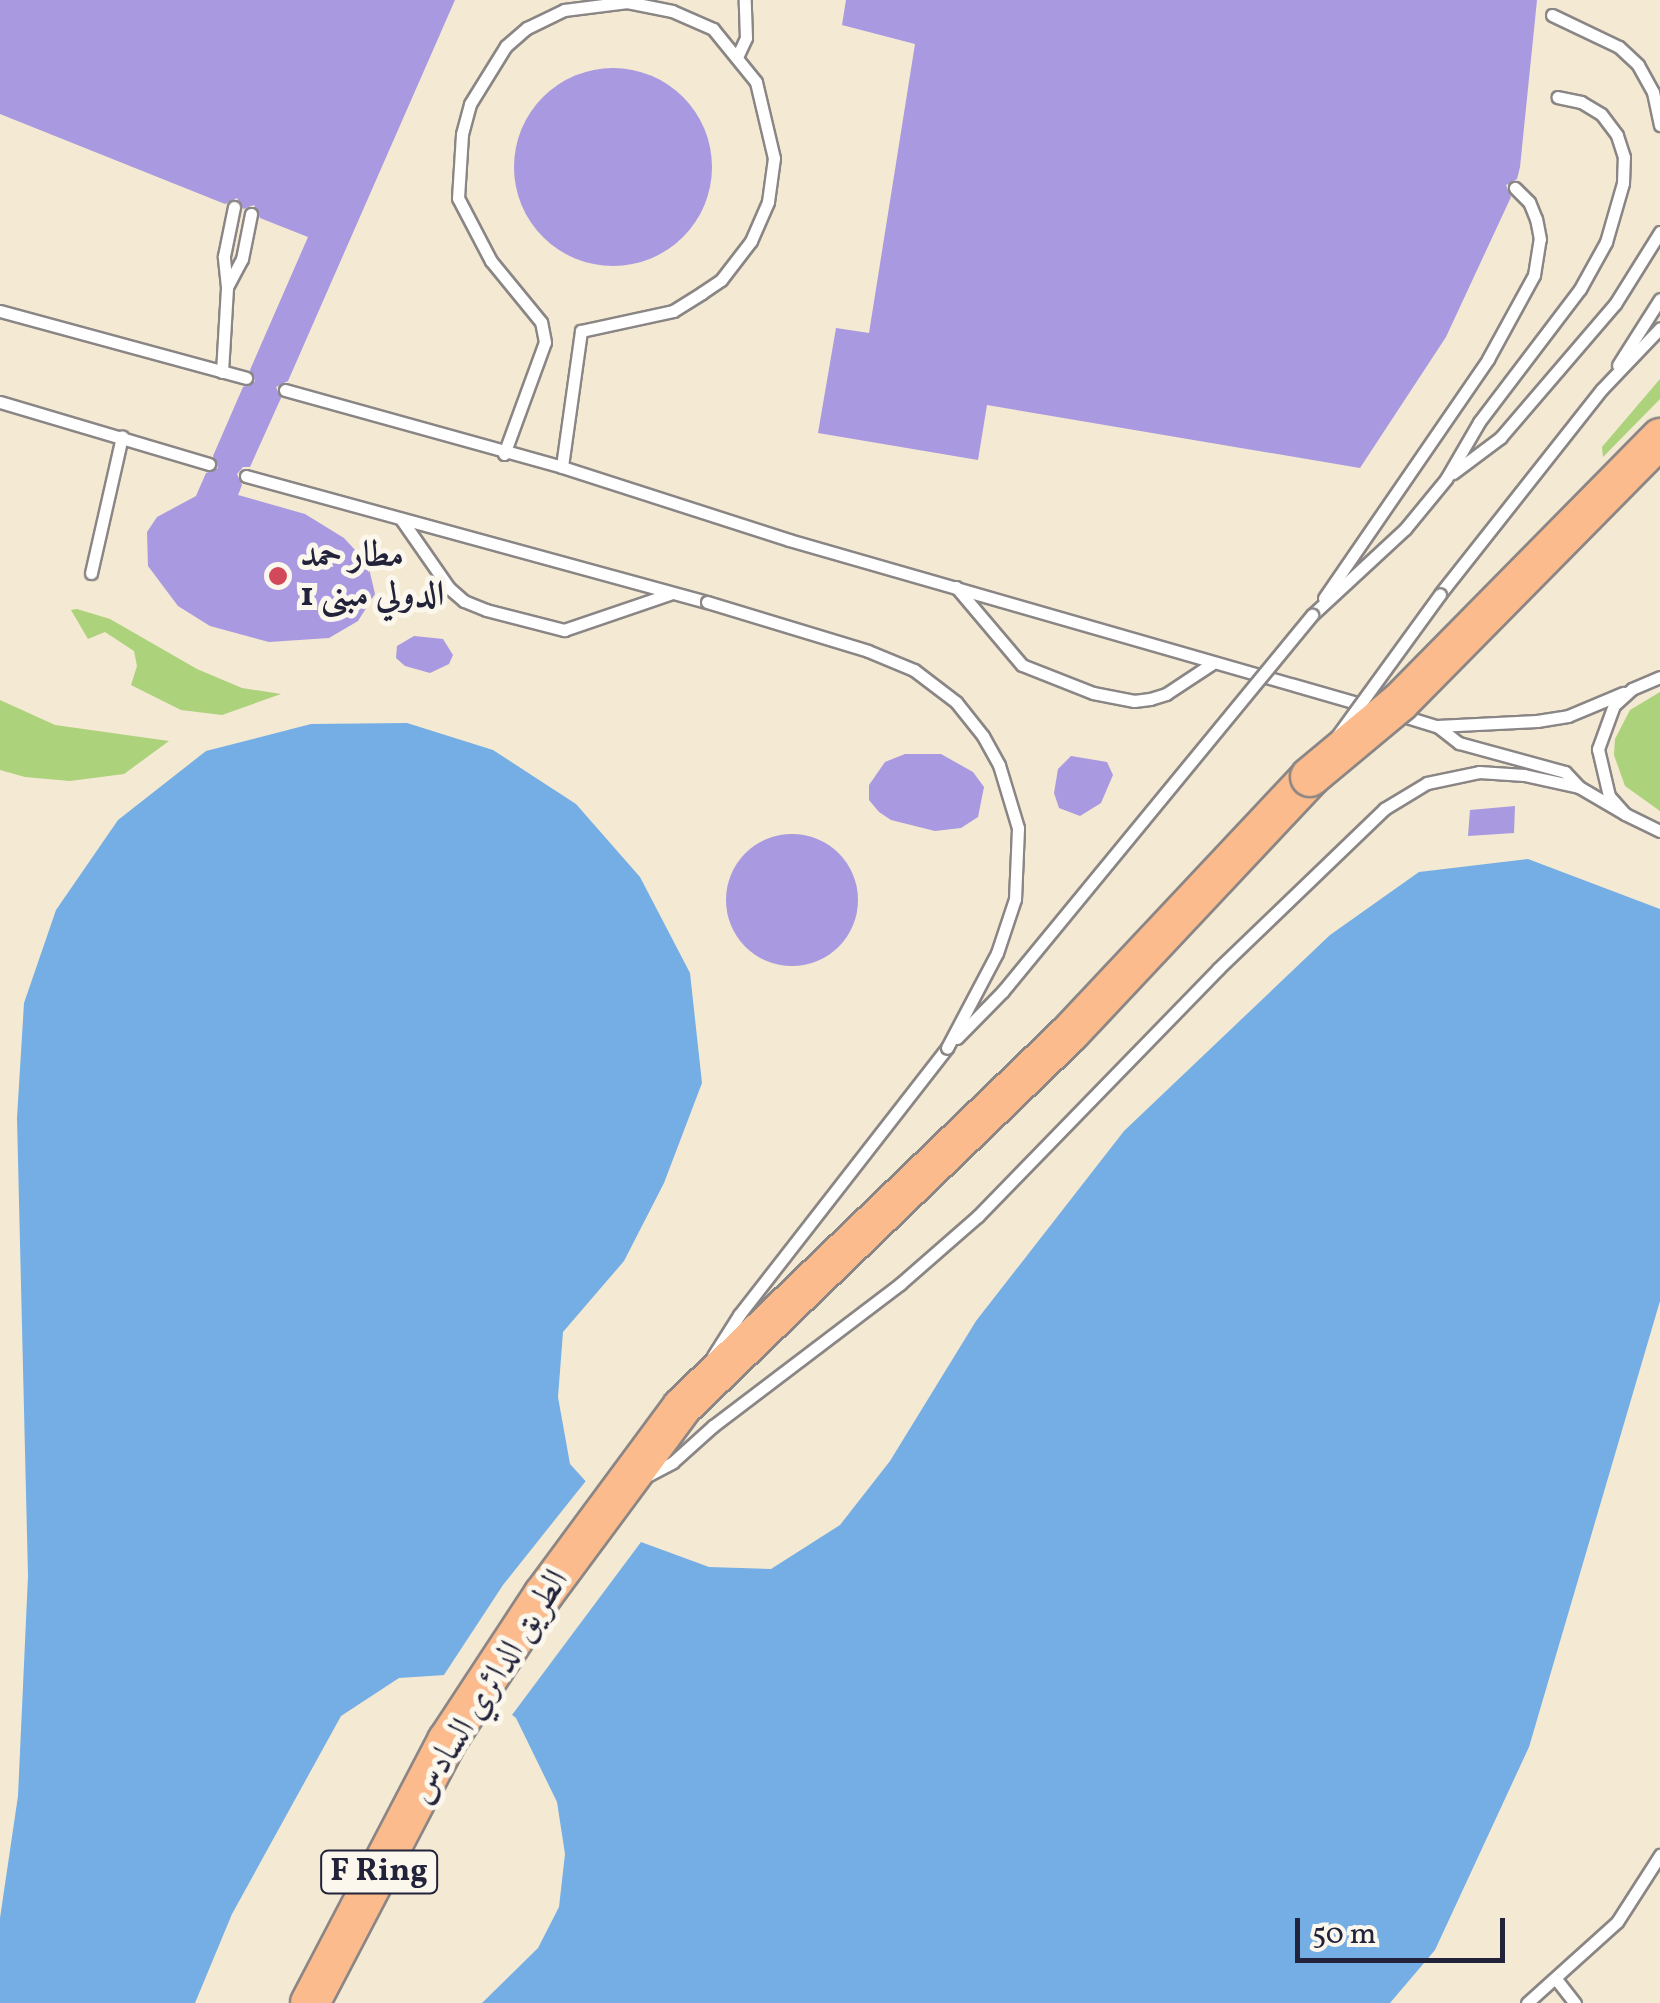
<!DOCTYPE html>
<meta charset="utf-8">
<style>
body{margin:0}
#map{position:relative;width:1660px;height:2003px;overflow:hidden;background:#f4e9d2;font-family:Vollkorn,Amiri,serif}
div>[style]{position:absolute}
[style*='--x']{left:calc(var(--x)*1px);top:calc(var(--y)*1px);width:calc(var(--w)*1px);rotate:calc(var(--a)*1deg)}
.green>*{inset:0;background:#acd27c}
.water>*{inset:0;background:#74aee5}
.pier>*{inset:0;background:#f4e9d2}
.building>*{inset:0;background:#a899e0}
.round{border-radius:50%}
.roads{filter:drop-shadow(2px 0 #8b8686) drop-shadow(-2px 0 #8b8686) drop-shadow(0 2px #8b8686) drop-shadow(0 -2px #8b8686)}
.service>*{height:11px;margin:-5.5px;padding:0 5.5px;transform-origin:5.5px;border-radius:5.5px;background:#fff}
.trunk>*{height:38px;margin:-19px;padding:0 19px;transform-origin:19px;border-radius:19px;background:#fbbb8c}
.bridges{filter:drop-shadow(2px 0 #8b8686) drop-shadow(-2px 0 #8b8686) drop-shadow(0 2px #8b8686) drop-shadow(0 -2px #8b8686)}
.service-bridge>*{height:11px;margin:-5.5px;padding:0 5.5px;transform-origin:5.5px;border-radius:5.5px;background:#fff}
.trunk-bridge>*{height:38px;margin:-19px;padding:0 19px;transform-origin:19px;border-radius:19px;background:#fbbb8c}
.dots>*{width:28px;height:28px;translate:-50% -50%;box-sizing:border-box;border:5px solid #fbf7ec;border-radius:50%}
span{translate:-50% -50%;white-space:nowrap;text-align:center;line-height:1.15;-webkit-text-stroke:10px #fbf7ec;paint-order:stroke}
.shield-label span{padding:2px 8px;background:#fbf7ec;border:2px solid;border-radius:8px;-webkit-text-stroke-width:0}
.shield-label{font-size:32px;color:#22223b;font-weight:700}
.poi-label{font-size:35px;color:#22223b;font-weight:700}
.left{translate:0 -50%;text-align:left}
.street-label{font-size:35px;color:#22223b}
.scale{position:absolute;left:1295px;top:1918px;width:210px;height:45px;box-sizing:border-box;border:5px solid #22223b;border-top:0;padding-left:12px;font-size:30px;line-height:35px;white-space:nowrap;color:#22223b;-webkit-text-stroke:8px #fbf7ec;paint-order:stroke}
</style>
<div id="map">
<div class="green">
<div style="clip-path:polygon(1660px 379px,1660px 399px,1603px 457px,1602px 447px)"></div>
<div style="clip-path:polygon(77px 609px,110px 619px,197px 669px,242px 688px,281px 694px,222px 715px,181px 710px,131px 685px,137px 666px,134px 651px,105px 632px,88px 639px,71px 610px)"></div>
<div style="clip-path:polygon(1660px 692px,1660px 811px,1625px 786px,1614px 755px,1615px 739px,1630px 710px)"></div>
<div style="clip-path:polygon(0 700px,55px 725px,169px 741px,124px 774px,70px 781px,25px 777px,0 770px)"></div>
</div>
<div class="water">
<div style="clip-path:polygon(407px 723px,493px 750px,576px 804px,640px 877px,690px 973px,702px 1083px,664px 1183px,624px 1261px,563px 1332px,558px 1397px,570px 1464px,641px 1542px,709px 1567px,771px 1569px,840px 1525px,890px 1461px,976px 1321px,1124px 1131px,1330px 935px,1419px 872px,1528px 859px,1660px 909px,1660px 1301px,1529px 1747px,1435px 1950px,1390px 2003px,482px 2003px,538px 1948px,559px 1907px,565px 1854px,557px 1802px,516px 1718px,460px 1674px,399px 1678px,341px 1716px,232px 1914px,195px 2003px,0 2003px,0 1918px,18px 1796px,28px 1576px,17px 1118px,24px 1003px,56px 910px,118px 820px,206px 751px,311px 724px)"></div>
</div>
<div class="pier">
<div style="clip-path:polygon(589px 1477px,644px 1538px,509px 1719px,459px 1679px,440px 1681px,503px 1585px)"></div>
</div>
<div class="building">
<div style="clip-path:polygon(0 0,455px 0,288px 381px,276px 387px,281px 398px,250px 467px,243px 467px,237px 474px,242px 485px,238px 495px,305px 514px,344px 538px,368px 564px,375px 594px,358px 621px,329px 638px,269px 642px,210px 626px,178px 606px,148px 566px,147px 532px,157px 517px,196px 496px,206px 473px,218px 468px,213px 456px,243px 387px,255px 381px,250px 370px,308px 237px,260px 218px,254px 205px,243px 209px,237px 198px,225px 204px,0 114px)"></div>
<div style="clip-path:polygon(846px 0,1537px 0,1520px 167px,1517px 179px,1506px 185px,1511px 197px,1446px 337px,1360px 468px,987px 405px,978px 460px,818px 433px,836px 328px,869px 333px,915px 44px,842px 25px)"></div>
<div class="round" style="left:514px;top:68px;width:198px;height:198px"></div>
<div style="clip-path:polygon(414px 636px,443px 639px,453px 655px,449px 664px,430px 673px,405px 666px,396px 658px,397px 646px)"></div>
<div style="clip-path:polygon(905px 754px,941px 754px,973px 772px,984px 787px,978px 817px,961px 828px,935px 831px,891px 820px,879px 812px,869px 800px,869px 785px,885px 762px)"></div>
<div style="clip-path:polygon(1071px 756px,1107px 762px,1113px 775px,1101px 803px,1080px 816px,1059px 808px,1054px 793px,1058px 769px)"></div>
<div style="clip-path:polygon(1515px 806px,1514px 833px,1468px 836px,1470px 810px)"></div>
<div class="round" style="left:726px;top:834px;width:132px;height:132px"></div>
</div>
<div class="roads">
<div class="service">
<div style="--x:1552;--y:15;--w:74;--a:25.5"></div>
<div style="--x:1619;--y:47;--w:26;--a:43"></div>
<div style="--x:1638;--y:65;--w:31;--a:61"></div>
<div style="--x:1653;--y:92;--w:34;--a:78"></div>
<div style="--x:738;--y:55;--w:19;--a:-65"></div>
<div style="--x:746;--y:38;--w:38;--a:-92"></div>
<div style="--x:227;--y:287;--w:32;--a:-62"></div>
<div style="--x:242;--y:259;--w:46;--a:-78.7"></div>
<div style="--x:0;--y:311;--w:255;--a:15.2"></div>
<div style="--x:1618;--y:365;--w:78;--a:-57.5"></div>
<div style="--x:222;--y:372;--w:85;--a:-86.6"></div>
<div style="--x:227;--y:287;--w:31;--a:-96"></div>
<div style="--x:224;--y:256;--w:50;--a:-78.5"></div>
<div style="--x:285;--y:390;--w:288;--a:15.5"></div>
<div style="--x:562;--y:467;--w:238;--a:17.8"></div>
<div style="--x:789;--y:540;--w:601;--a:16.02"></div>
<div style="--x:0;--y:402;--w:218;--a:16.5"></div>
<div style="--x:504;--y:454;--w:119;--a:-69.9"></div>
<div style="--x:545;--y:342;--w:20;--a:-101"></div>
<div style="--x:541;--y:322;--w:79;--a:-129.3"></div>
<div style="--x:491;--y:261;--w:71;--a:-117.6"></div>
<div style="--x:458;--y:198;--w:64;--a:-86.4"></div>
<div style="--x:462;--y:134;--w:31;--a:-75"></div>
<div style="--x:470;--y:104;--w:68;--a:-58.2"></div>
<div style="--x:506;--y:46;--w:28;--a:-41"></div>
<div style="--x:527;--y:28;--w:41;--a:-25.9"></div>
<div style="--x:564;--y:10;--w:64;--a:-7.2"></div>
<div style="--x:627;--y:2;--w:46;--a:11.3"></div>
<div style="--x:672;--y:11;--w:45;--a:23.7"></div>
<div style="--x:713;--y:29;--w:68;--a:50.9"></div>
<div style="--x:756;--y:82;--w:78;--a:76.7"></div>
<div style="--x:774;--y:158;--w:44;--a:97.8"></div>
<div style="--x:768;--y:202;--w:43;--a:113.6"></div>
<div style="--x:751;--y:241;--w:49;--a:127.6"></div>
<div style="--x:721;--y:280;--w:23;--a:146"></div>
<div style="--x:702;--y:293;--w:34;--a:148"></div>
<div style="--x:673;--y:311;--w:94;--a:167.7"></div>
<div style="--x:581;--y:331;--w:137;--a:98"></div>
<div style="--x:1453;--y:473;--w:59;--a:-36.7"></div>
<div style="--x:1500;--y:438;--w:177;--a:-49.4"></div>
<div style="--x:1615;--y:304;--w:85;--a:-58"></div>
<div style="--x:246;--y:476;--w:478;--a:15.3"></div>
<div style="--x:401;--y:519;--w:84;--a:55.2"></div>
<div style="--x:449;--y:588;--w:20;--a:41"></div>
<div style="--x:464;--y:601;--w:24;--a:22"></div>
<div style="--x:486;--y:610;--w:81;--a:14.4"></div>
<div style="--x:564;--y:630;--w:112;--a:-18.8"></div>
<div style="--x:91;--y:573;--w:140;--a:-77.2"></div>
<div style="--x:956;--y:587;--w:102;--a:49.8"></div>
<div style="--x:1022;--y:665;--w:76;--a:21.5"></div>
<div style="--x:1093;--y:693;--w:42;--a:11"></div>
<div style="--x:1134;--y:701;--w:16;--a:-7"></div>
<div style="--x:1150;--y:699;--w:17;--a:-17"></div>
<div style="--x:1166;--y:694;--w:56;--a:-33.4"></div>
<div style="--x:1440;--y:594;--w:261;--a:-51.7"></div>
<div style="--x:1602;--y:389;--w:84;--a:-46.4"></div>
<div style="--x:1324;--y:598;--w:290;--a:-55.5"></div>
<div style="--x:1488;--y:359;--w:96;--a:-61.3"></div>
<div style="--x:1534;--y:275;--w:36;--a:-81"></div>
<div style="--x:1540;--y:239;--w:20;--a:-101"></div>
<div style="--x:1536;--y:219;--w:18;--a:-112"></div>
<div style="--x:1529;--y:202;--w:20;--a:-135"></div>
<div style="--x:1312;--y:615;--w:127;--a:-42.8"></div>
<div style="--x:1405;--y:529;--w:65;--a:-50.6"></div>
<div style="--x:1446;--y:479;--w:66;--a:-59.9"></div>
<div style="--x:1479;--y:422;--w:167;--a:-52.8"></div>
<div style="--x:1580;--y:289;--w:54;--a:-61"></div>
<div style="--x:1606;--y:242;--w:61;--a:-73.9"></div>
<div style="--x:1623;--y:183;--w:26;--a:-88"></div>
<div style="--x:1624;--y:157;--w:23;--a:-108"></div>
<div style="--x:1617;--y:135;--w:26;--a:-127"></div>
<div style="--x:1601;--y:114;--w:23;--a:-149"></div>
<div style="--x:1581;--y:102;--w:24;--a:-168"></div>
<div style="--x:1660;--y:677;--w:30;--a:157"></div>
<div style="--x:1632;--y:689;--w:24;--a:138"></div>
<div style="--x:1614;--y:705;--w:47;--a:110"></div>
<div style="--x:1598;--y:749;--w:48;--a:76.8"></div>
<div style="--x:1609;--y:796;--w:24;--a:48"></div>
<div style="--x:1625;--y:814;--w:39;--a:26"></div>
<div style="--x:1400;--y:715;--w:39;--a:17"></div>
<div style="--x:1437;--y:726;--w:28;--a:38"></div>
<div style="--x:1459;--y:743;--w:110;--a:15.3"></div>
<div style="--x:1565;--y:772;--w:21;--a:47"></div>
<div style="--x:1579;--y:787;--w:53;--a:30.4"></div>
<div style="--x:1437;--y:726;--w:100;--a:-2.9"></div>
<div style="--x:1537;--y:721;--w:31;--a:-9"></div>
<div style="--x:1568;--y:716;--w:60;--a:-22.7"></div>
<div style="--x:713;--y:1356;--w:49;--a:-57.6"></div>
<div style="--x:739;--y:1315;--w:338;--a:-52.1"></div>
<div style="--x:649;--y:1475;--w:27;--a:-28"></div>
<div style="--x:673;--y:1462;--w:54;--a:-42"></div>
<div style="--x:713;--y:1426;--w:235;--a:-37.2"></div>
<div style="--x:900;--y:1284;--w:103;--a:-41.1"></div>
<div style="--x:978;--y:1216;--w:344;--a:-45.8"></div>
<div style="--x:1218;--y:969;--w:231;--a:-43.9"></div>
<div style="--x:1384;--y:809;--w:50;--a:-31.2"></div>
<div style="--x:1427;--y:783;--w:53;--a:-11.9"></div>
<div style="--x:1479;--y:772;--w:45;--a:3.8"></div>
<div style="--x:1524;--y:775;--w:56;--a:12.3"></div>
<div style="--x:1556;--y:1979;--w:31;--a:52"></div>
<div style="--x:1527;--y:2003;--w:121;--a:-42"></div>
<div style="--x:1617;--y:1922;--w:80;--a:-57.3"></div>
</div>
<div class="trunk">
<div style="--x:310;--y:2003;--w:296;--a:-62.4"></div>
<div style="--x:447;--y:1741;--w:175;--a:-56.7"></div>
<div style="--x:543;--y:1595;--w:234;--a:-53.5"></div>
<div style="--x:682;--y:1407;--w:539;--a:-43.95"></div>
<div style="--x:1070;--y:1033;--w:351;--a:-46.8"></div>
</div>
</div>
<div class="bridges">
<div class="service-bridge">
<div style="--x:707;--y:602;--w:168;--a:16.9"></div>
<div style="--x:868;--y:651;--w:50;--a:22.4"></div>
<div style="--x:914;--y:670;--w:53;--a:37.3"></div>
<div style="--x:956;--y:702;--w:43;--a:51.5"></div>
<div style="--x:983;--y:736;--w:33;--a:61"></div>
<div style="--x:999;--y:765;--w:66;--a:73.2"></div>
<div style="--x:1018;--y:828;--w:71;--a:92.4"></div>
<div style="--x:1015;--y:899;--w:57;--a:108.4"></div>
<div style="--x:997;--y:953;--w:107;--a:117.8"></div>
<div style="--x:1337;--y:736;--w:175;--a:-54"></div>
<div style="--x:957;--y:1038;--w:66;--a:-45.6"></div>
<div style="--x:1003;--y:991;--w:487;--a:-50.6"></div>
</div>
<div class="trunk-bridge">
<div style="--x:1310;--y:777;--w:117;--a:-39.8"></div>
<div style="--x:1400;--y:702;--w:371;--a:-45.4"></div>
</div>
</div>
<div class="dots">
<div style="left:278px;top:576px;background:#d1495b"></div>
</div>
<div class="shield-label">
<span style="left:379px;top:1872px">F Ring</span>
</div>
<div class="poi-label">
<span class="left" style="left:300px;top:576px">مطار حمد<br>الدولي مبنى 1</span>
</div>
<div class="street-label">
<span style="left:490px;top:1687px;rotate:-58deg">الطريق الدائري السادس</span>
</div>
<div class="scale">50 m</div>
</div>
